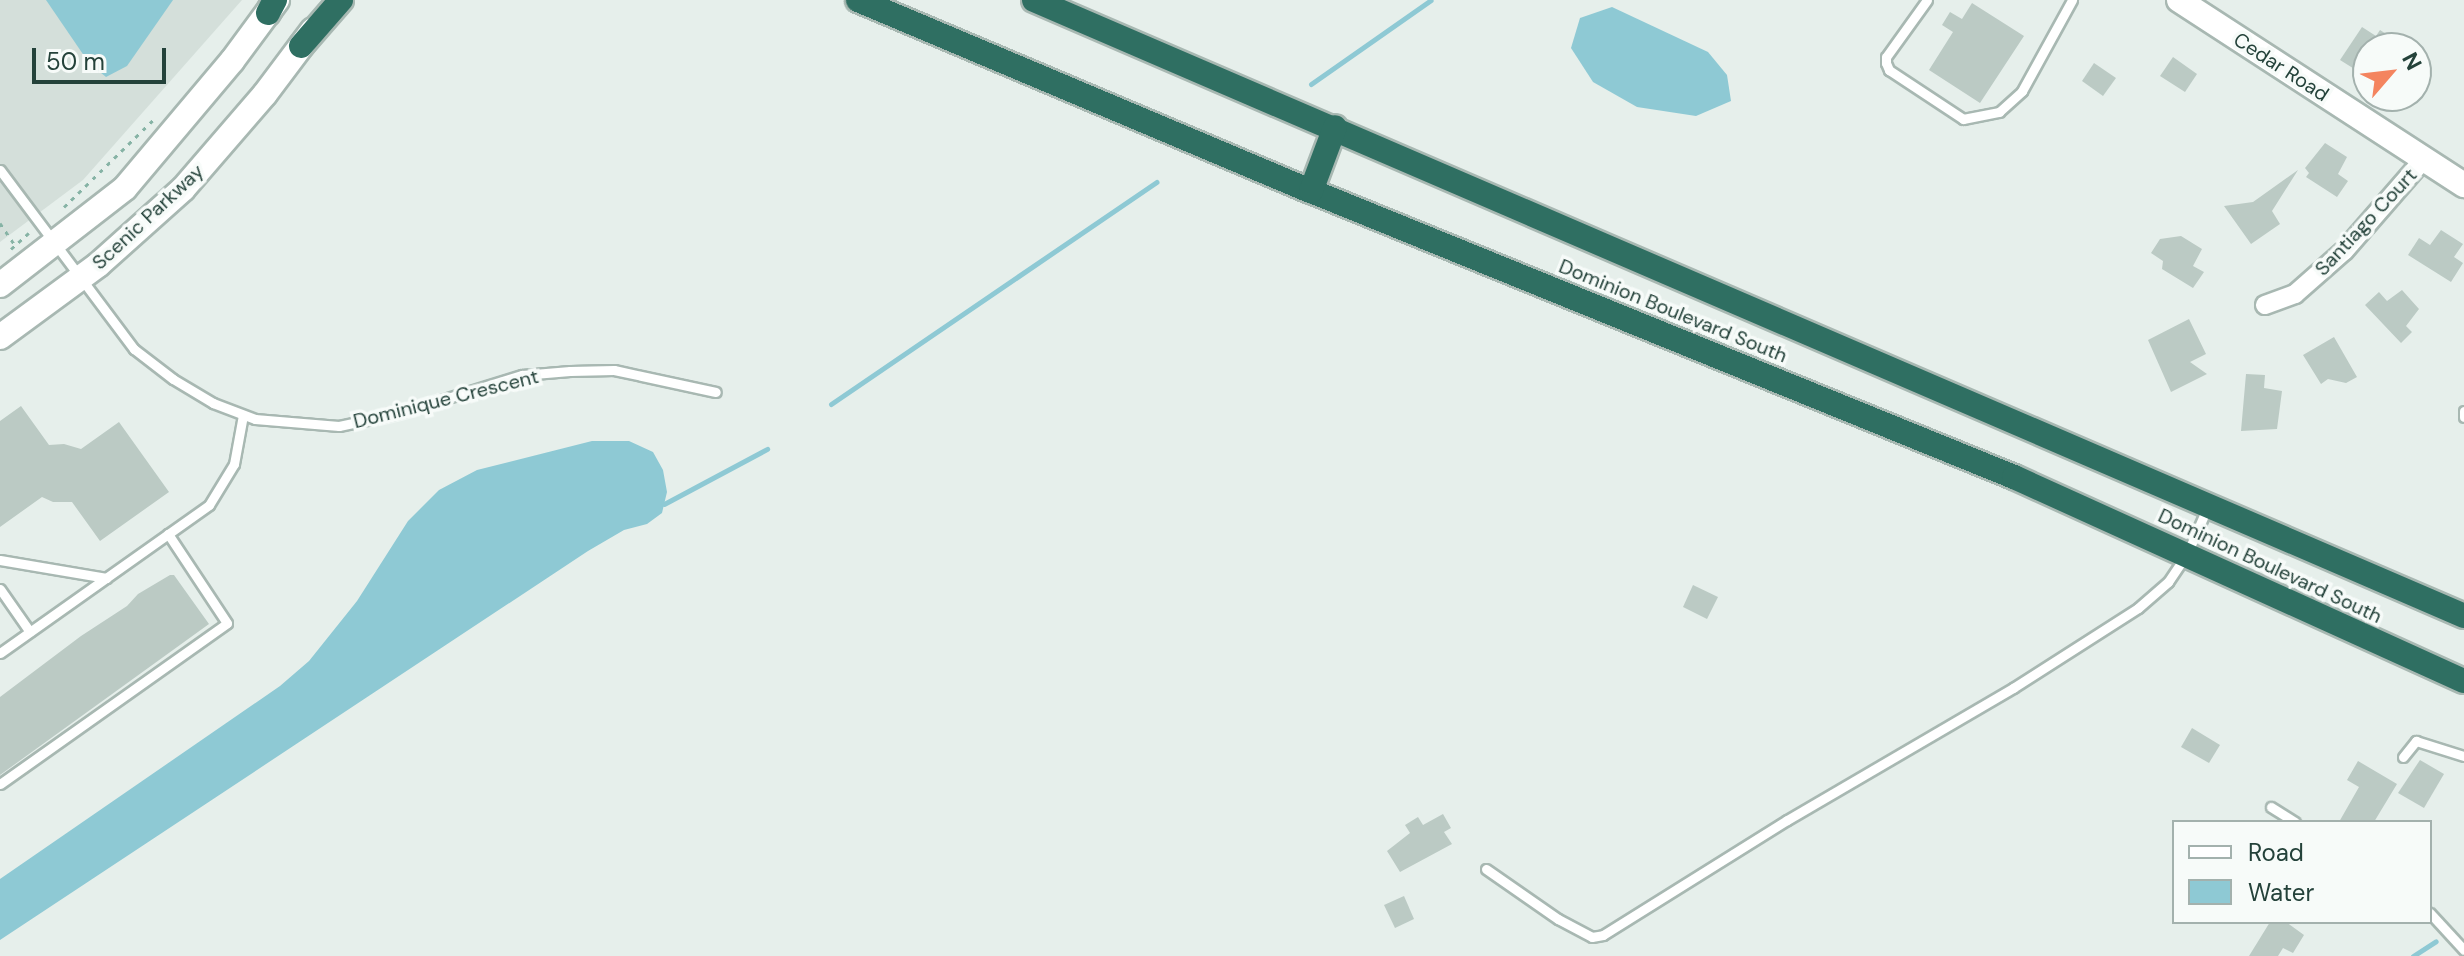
<!DOCTYPE html>
<style>
body{margin:0}
#map{position:relative;width:2464px;height:956px;overflow:hidden;background:#e6efeb;font-family:"DM Sans",sans-serif}
div>[style]{position:absolute}
[style*='--x']{left:calc(var(--x)*1px);top:calc(var(--y)*1px);width:calc(var(--w)*1px);rotate:calc(var(--a)*1deg)}
.built>*{inset:0;background:#d4dfda}
.water>*{inset:0;background:#8ec9d4}
.stream>*{height:5px;margin:-2.5px;padding:0 2.5px;transform-origin:2.5px;border-radius:2.5px;background:#8ec9d4}
.building>*{inset:0;background:#bbcac4}
.path>*{height:3px;margin-top:-1.5px;transform-origin:0;background:repeating-linear-gradient(90deg,#86b3a5 0 4px,transparent 0 10px)}
.roads{filter:drop-shadow(2px 0 #a8b8b2) drop-shadow(-2px 0 #a8b8b2) drop-shadow(0 2px #a8b8b2) drop-shadow(0 -2px #a8b8b2)}
.lane>*{height:9px;margin:-4.5px;padding:0 4.5px;transform-origin:4.5px;border-radius:4.5px;background:#fff}
.street>*{height:18px;margin:-9px;padding:0 9px;transform-origin:9px;border-radius:9px;background:#fff}
.secondary>*{height:24px;margin:-12px;padding:0 12px;transform-origin:12px;border-radius:12px;background:#fff}
.highway>*{height:24px;margin:-12px;padding:0 12px;transform-origin:12px;border-radius:12px;background:#2f6f62}
span{translate:-50% -50%;white-space:nowrap;text-align:center;line-height:1.15;-webkit-text-stroke:7px #f7fbf9;paint-order:stroke}
.street-label{font-size:20px;color:#24423a}
.legend{position:absolute;left:2172px;top:820px;width:260px;height:104px;box-sizing:border-box;background:#f7fbf9;border:2px solid #a3b1ad;margin:0;padding:10px 14px;list-style:none;font-size:24px;color:#24423a}
.legend li{display:flex;align-items:center;gap:16px;height:40px}
.legend b{width:40px;border:2px solid #a3b1ad}
.north{position:absolute;left:2352px;top:32px;width:80px;height:80px;box-sizing:border-box;background:#f7fbf9;border:2px solid #a3b1ad;border-radius:50%;rotate:62deg;font-size:22px;font-weight:700;line-height:32px;text-align:center;color:#24423a}
.north::after{content:'';display:block;margin:auto;width:28px;height:36px;background:#f4845f;clip-path:polygon(50% 0,100% 100%,50% 72%,0 100%)}
.scale{position:absolute;left:32px;top:48px;width:134px;height:36px;box-sizing:border-box;border:4px solid #24423a;border-top:0;padding-left:10px;font-size:24px;line-height:28px;white-space:nowrap;color:#24423a;-webkit-text-stroke:6px #f7fbf9;paint-order:stroke}
</style>
<div id="map">
<div class="built">
<div style="clip-path:polygon(0 0,242px 0,83px 180px,0 242px)"></div>
</div>
<div class="water">
<div style="clip-path:polygon(46px 0,173px 0,127px 66px,106px 77px,89px 63px)"></div>
<div style="clip-path:polygon(1612px 7px,1708px 52px,1727px 75px,1731px 101px,1696px 116px,1637px 107px,1593px 82px,1571px 48px,1580px 18px)"></div>
<div style="clip-path:polygon(592px 441px,629px 441px,653px 452px,663px 470px,667px 492px,662px 513px,647px 524px,624px 530px,588px 551px,0 940px,0 879px,280px 686px,309px 661px,357px 601px,408px 521px,439px 490px,477px 470px)"></div>
</div>
<div class="stream">
<div style="--x:1311;--y:84;--w:146;--a:-35"></div>
<div style="--x:831;--y:404;--w:394;--a:-34.3"></div>
<div style="--x:664;--y:504;--w:117;--a:-28.1"></div>
<div style="--x:2413;--y:956;--w:27;--a:-33"></div>
</div>
<div class="building">
<div style="clip-path:polygon(1972px 3px,2024px 36px,1980px 103px,1929px 70px,1953px 32px,1942px 25px,1950px 12px,1962px 19px)"></div>
<div style="clip-path:polygon(2362px 27px,2376px 36px,2380px 30px,2408px 48px,2368px 48px,2368px 70px,2360px 64px,2356px 70px,2340px 60px)"></div>
<div style="clip-path:polygon(2173px 57px,2197px 74px,2185px 92px,2160px 76px)"></div>
<div style="clip-path:polygon(2094px 63px,2116px 78px,2103px 96px,2082px 81px)"></div>
<div style="clip-path:polygon(2325px 143px,2347px 157px,2338px 174px,2348px 181px,2337px 197px,2306px 177px,2309px 173px,2305px 168px)"></div>
<div style="clip-path:polygon(2298px 170px,2272px 211px,2280px 224px,2251px 244px,2224px 206px,2253px 202px)"></div>
<div style="clip-path:polygon(2441px 230px,2463px 244px,2454px 257px,2463px 263px,2451px 282px,2408px 255px,2419px 238px,2430px 245px)"></div>
<div style="clip-path:polygon(2181px 236px,2202px 249px,2193px 266px,2204px 272px,2193px 288px,2162px 269px,2163px 261px,2151px 253px,2160px 239px)"></div>
<div style="clip-path:polygon(2402px 290px,2419px 309px,2406px 326px,2412px 332px,2401px 343px,2365px 305px,2379px 292px,2387px 301px)"></div>
<div style="clip-path:polygon(2189px 319px,2206px 354px,2190px 362px,2207px 374px,2171px 392px,2148px 340px)"></div>
<div style="clip-path:polygon(2334px 337px,2357px 377px,2346px 383px,2328px 379px,2321px 384px,2303px 355px)"></div>
<div style="clip-path:polygon(2246px 374px,2265px 375px,2264px 388px,2282px 391px,2277px 429px,2241px 431px)"></div>
<div style="clip-path:polygon(21px 406px,49px 445px,64px 444px,81px 449px,119px 422px,169px 492px,100px 541px,72px 502px,53px 502px,42px 497px,0 527px,0 421px)"></div>
<div style="clip-path:polygon(170px 575px,174px 575px,209px 624px,0 775px,0 697px,81px 636px,127px 606px,138px 594px)"></div>
<div style="clip-path:polygon(1693px 585px,1718px 597px,1707px 619px,1683px 607px)"></div>
<div style="clip-path:polygon(2192px 728px,2220px 745px,2209px 763px,2181px 747px)"></div>
<div style="clip-path:polygon(2420px 760px,2444px 774px,2424px 808px,2398px 793px)"></div>
<div style="clip-path:polygon(2358px 761px,2397px 784px,2374px 822px,2339px 822px,2359px 787px,2347px 780px)"></div>
<div style="clip-path:polygon(1443px 814px,1451px 828px,1444px 832px,1452px 844px,1400px 872px,1387px 851px,1410px 833px,1405px 825px,1418px 817px,1423px 825px)"></div>
<div style="clip-path:polygon(1404px 896px,1414px 919px,1395px 928px,1384px 905px)"></div>
<div style="clip-path:polygon(2270px 922px,2286px 922px,2304px 935px,2293px 953px,2283px 948px,2278px 956px,2249px 956px)"></div>
</div>
<div class="path">
<div style="--x:64;--y:207;--w:124;--a:-44.3"></div>
<div style="--x:0;--y:223;--w:25;--a:56"></div>
<div style="--x:11;--y:249;--w:24;--a:-42"></div>
</div>
<div class="roads">
<div class="lane">
<div style="--x:1927;--y:0;--w:70;--a:125.7"></div>
<div style="--x:1886;--y:57;--w:6;--a:90"></div>
<div style="--x:1886;--y:63;--w:8;--a:67"></div>
<div style="--x:1889;--y:70;--w:89;--a:33.5"></div>
<div style="--x:1963;--y:119;--w:37;--a:-11"></div>
<div style="--x:1999;--y:112;--w:31;--a:-42"></div>
<div style="--x:2022;--y:91;--w:104;--a:-61.2"></div>
<div style="--x:0;--y:170;--w:224;--a:53.2"></div>
<div style="--x:134;--y:349;--w:49;--a:37.6"></div>
<div style="--x:173;--y:379;--w:47;--a:31"></div>
<div style="--x:213;--y:403;--w:45;--a:20.9"></div>
<div style="--x:255;--y:419;--w:84;--a:4.8"></div>
<div style="--x:339;--y:426;--w:61;--a:-12.2"></div>
<div style="--x:399;--y:413;--w:129;--a:-17.2"></div>
<div style="--x:522;--y:375;--w:48;--a:-4.8"></div>
<div style="--x:570;--y:371;--w:44;--a:-1.3"></div>
<div style="--x:614;--y:370;--w:104;--a:12.2"></div>
<div style="--x:2464;--y:411;--w:6;--a:90"></div>
<div style="--x:0;--y:560;--w:108;--a:9.6"></div>
<div style="--x:0;--y:589;--w:52;--a:55.1"></div>
<div style="--x:0;--y:653;--w:256;--a:-35.3"></div>
<div style="--x:209;--y:505;--w:48;--a:-58.6"></div>
<div style="--x:234;--y:464;--w:50;--a:-79.6"></div>
<div style="--x:2403;--y:757;--w:21;--a:-51"></div>
<div style="--x:2416;--y:741;--w:50;--a:17.4"></div>
<div style="--x:0;--y:784;--w:278;--a:-35.3"></div>
<div style="--x:227;--y:623;--w:107;--a:-123.5"></div>
<div style="--x:2271;--y:807;--w:28;--a:32"></div>
<div style="--x:1486;--y:869;--w:88;--a:34.8"></div>
<div style="--x:1558;--y:919;--w:38;--a:28"></div>
<div style="--x:1592;--y:937;--w:11;--a:-10"></div>
<div style="--x:1603;--y:935;--w:217;--a:-32"></div>
<div style="--x:1787;--y:820;--w:262;--a:-30.3"></div>
<div style="--x:2013;--y:688;--w:148;--a:-32.6"></div>
<div style="--x:2138;--y:608;--w:40;--a:-41"></div>
<div style="--x:2168;--y:582;--w:34;--a:-56"></div>
<div style="--x:2187;--y:554;--w:52;--a:-66.4"></div>
<div style="--x:2430;--y:913;--w:50;--a:47.4"></div>
</div>
<div class="street">
<div style="--x:2265;--y:305;--w:32;--a:-20"></div>
<div style="--x:2295;--y:294;--w:65;--a:-41.3"></div>
<div style="--x:2344;--y:251;--w:122;--a:-49"></div>
</div>
<div class="secondary">
<div style="--x:2179;--y:0;--w:340;--a:33"></div>
<div style="--x:0;--y:285;--w:158;--a:-37.8"></div>
<div style="--x:125;--y:188;--w:166;--a:-49.9"></div>
<div style="--x:232;--y:61;--w:76;--a:-53.6"></div>
<div style="--x:0;--y:337;--w:122;--a:-36.3"></div>
<div style="--x:98;--y:265;--w:114;--a:-41.8"></div>
<div style="--x:183;--y:189;--w:125;--a:-49.2"></div>
<div style="--x:265;--y:94;--w:80;--a:-53.1"></div>
</div>
<div class="highway">
<div style="--x:858;--y:0;--w:492;--a:22.9"></div>
<div style="--x:1311;--y:191;--w:759;--a:22.14"></div>
<div style="--x:2014;--y:477;--w:494;--a:24.4"></div>
<div style="--x:1034;--y:0;--w:1557;--a:23.3"></div>
<div style="--x:268;--y:13;--w:15;--a:-62"></div>
<div style="--x:301;--y:46;--w:61;--a:-49"></div>
<div style="--x:1311;--y:191;--w:68;--a:-69.4"></div>
</div>
</div>
<div class="street-label">
<span style="left:2281px;top:67px;rotate:33deg">Cedar Road</span>
<span style="left:148px;top:217px;rotate:-43deg">Scenic Parkway</span>
<span style="left:2366px;top:222px;rotate:-47deg">Santiago Court</span>
<span style="left:1673px;top:311px;rotate:22deg">Dominion Boulevard South</span>
<span style="left:446px;top:399px;rotate:-14deg">Dominique Crescent</span>
<span style="left:2270px;top:566px;rotate:25deg">Dominion Boulevard South</span>
</div>
<ul class="legend">
<li><b style="height:10px;background:#fff"></b>Road</li>
<li><b style="height:22px;background:#8ec9d4"></b>Water</li>
</ul>
<div class="north">N</div>
<div class="scale">50 m</div>
</div>
